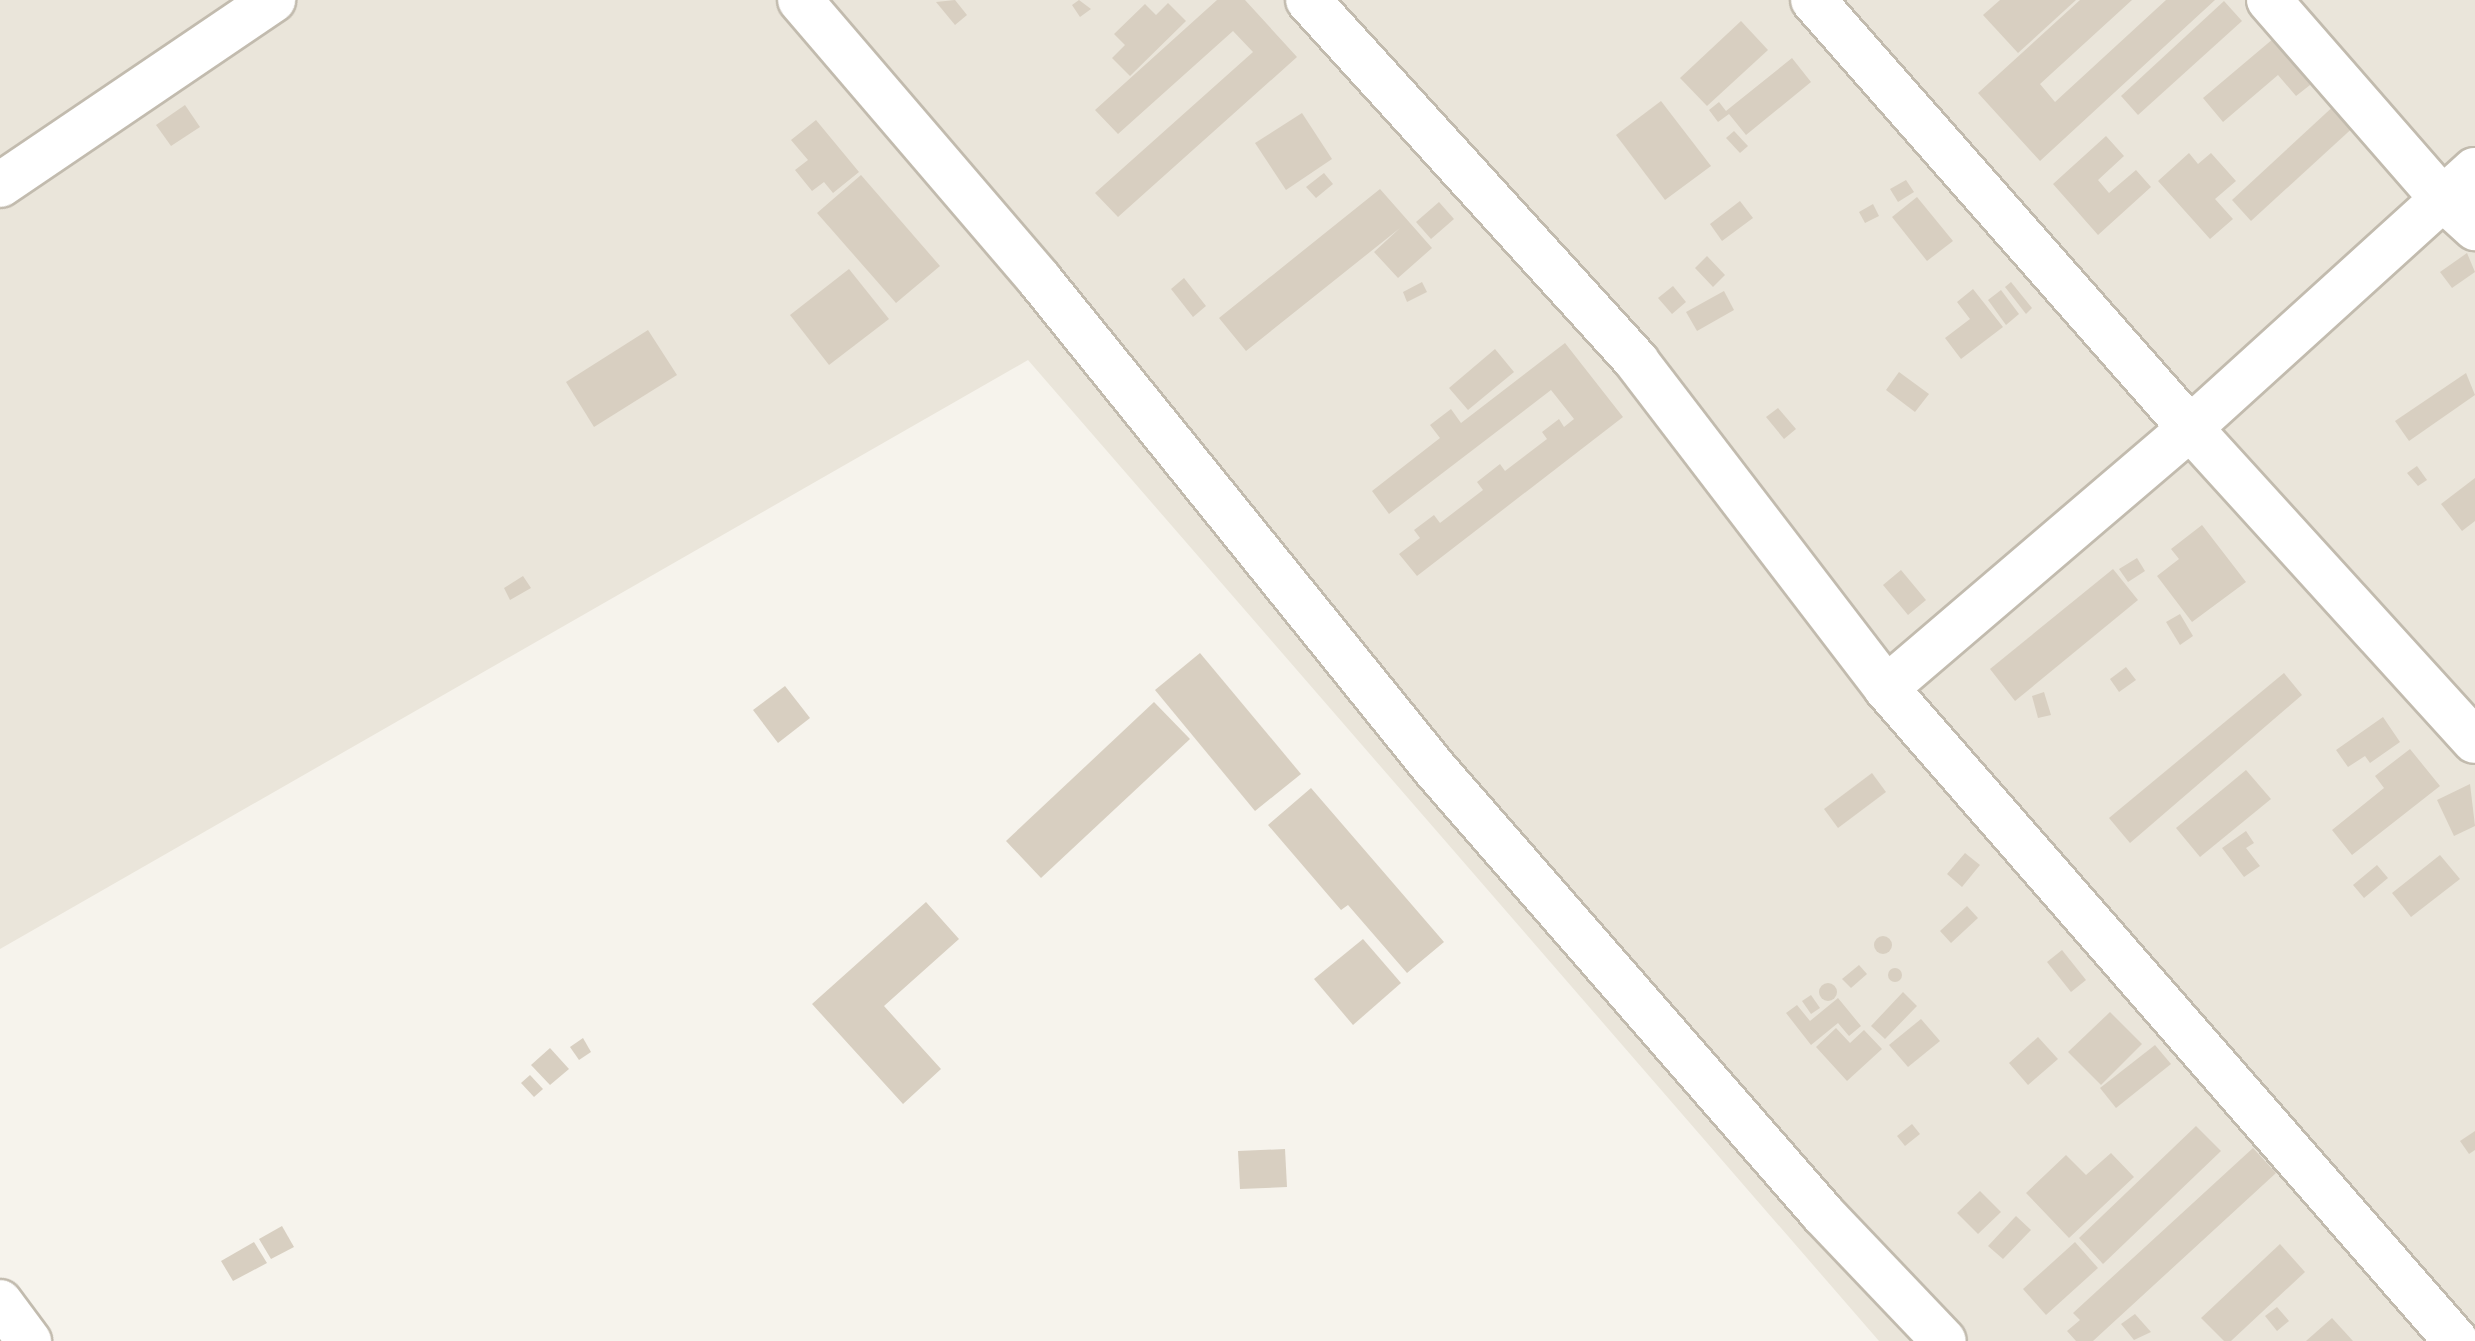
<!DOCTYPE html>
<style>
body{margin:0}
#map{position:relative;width:2475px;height:1341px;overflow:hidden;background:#f6f3ec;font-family:Commissioner,sans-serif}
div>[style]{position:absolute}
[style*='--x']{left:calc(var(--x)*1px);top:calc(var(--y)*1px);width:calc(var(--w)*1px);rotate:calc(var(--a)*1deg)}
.residential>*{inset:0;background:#eae5da}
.building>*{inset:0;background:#d8cfc1}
.round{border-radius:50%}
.roads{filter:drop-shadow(2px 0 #c2bbae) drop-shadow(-2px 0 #c2bbae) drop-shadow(0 2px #c2bbae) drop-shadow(0 -2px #c2bbae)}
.minor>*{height:44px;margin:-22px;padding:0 22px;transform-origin:22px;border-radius:22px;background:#fff}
span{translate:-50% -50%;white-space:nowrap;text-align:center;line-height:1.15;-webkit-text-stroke:8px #fff;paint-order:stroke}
</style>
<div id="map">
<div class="residential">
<div style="clip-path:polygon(0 0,2475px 0,2475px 1341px,1879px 1341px,1028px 360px,0 949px)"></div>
</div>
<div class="building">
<div style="clip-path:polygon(955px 0,967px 15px,955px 25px,936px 2px)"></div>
<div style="clip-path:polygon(1079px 0,1091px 9px,1080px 17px,1072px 5px)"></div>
<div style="clip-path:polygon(1217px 0,1245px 0,1297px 57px,1118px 217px,1095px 193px,1253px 52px,1233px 31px,1118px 134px,1095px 110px)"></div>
<div style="clip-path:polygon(2000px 0,2076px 0,2018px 53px,1983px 15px)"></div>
<div style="clip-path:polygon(2080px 0,2132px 0,2040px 84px,2055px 102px,2166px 0,2215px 0,2040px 161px,1978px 93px)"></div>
<div style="clip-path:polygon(2224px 1px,2242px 21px,2138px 115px,2121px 96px)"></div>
<div style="clip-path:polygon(1168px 3px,1186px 21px,1130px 76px,1112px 58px,1125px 45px,1114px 34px,1145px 4px,1156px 15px)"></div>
<div style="clip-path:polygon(1741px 21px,1768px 50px,1707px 106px,1680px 78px)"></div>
<div style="clip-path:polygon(2280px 33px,2319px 78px,2296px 96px,2278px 75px,2223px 122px,2203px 98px)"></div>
<div style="clip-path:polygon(1792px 58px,1811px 82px,1746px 135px,1729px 114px,1718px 122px,1709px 110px,1719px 102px,1726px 111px)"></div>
<div style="clip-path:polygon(1661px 101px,1711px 166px,1665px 200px,1616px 135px)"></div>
<div style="clip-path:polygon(2338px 102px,2358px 123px,2251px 221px,2232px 200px)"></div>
<div style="clip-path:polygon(185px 105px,200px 127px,171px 146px,156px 125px)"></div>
<div style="clip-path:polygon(1302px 113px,1332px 159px,1286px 190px,1255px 143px)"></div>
<div style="clip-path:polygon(816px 120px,859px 172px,833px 193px,824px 182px,812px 191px,795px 170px,808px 160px,791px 140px)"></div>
<div style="clip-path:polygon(1734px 131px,1748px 146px,1740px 153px,1726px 138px)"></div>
<div style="clip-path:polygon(2106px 136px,2124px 156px,2098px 180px,2109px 193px,2136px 170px,2151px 187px,2098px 235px,2053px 184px)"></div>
<div style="clip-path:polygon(2189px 153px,2198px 164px,2211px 153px,2236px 181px,2215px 199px,2233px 219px,2210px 239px,2158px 181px)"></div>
<div style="clip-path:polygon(1324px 173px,1333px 184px,1316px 198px,1306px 187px)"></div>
<div style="clip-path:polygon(861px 175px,940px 266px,896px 303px,817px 213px)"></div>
<div style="clip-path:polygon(1906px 180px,1914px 192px,1898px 202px,1890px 189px)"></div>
<div style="clip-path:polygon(1380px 189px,1432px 248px,1398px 278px,1374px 252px,1400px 228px,1246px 351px,1219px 318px)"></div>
<div style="clip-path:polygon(1917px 197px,1953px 241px,1927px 261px,1892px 217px)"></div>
<div style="clip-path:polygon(1740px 201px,1753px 218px,1722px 241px,1710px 224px)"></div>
<div style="clip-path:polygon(1439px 202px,1454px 219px,1431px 239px,1416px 222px)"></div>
<div style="clip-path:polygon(1873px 204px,1879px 216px,1865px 223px,1859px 212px)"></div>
<div style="clip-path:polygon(2467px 253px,2475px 272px,2452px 288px,2440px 272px)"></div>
<div style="clip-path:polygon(1707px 256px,1725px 275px,1713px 287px,1695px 268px)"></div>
<div style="clip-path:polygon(849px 269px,889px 319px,829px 365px,790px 315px)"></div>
<div style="clip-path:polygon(1184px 278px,1206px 306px,1193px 317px,1171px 289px)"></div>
<div style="clip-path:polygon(1422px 282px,1427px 292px,1407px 302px,1403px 292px)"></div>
<div style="clip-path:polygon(2011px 282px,2032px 308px,2026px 314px,2005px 287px)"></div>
<div style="clip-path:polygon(1673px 286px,1686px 302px,1672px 314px,1658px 298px)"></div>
<div style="clip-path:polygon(1973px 289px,2003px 327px,1961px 359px,1945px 338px,1970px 319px,1957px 302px)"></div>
<div style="clip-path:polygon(2001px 290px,2019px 314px,2006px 325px,1988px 300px)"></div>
<div style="clip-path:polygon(1724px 291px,1734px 310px,1697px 331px,1686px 312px)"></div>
<div style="clip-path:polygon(648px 330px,677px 375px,594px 427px,566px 382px)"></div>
<div style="clip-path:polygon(1565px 343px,1623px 417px,1417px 576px,1399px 554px,1420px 538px,1414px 530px,1434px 515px,1440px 523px,1483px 490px,1477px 482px,1500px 464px,1505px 471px,1547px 439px,1542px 432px,1559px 419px,1564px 427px,1574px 419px,1551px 390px,1389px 514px,1372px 491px,1440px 438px,1430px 425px,1451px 409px,1461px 423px)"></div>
<div style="clip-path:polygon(1495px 349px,1514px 372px,1468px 410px,1449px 388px)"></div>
<div style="clip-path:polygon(1899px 372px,1929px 394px,1915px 412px,1886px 390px)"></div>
<div style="clip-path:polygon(2466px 373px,2475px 395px,2409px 441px,2395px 421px)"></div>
<div style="clip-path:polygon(1778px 408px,1796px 429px,1784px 439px,1766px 417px)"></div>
<div style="clip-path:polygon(2417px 466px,2427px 480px,2418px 486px,2407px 473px)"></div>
<div style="clip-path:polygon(2475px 478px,2475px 521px,2462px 531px,2441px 504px)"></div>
<div style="clip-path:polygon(2202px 525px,2246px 582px,2192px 622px,2157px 576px,2179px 559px,2171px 549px)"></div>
<div style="clip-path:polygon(2137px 558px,2145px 571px,2128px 582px,2119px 569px)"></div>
<div style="clip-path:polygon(2113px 569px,2138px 600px,2015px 701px,1990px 669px)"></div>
<div style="clip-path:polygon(1901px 570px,1926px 600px,1908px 615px,1883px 585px)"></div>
<div style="clip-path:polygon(523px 576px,531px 588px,510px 600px,504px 588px)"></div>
<div style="clip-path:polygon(2180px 614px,2193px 636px,2180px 645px,2166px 622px)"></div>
<div style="clip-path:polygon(1200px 653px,1301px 774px,1255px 811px,1155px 690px)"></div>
<div style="clip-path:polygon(2126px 667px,2136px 680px,2119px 692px,2110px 679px)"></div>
<div style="clip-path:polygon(2284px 673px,2302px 695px,2130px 843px,2109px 818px)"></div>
<div style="clip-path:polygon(785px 686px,810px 718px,778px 743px,753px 710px)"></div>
<div style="clip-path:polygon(2044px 692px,2051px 715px,2038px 718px,2032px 696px)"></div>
<div style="clip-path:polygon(1154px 702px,1190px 739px,1041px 878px,1006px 841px)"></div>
<div style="clip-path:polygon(2383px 717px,2400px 742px,2370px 763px,2365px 756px,2348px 767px,2336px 750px)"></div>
<div style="clip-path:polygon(2410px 749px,2440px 786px,2352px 855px,2332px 830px,2384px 788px,2375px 776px)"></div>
<div style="clip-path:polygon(2246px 770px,2271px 799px,2200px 857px,2176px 828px)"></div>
<div style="clip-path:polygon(1872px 773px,1886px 792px,1838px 828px,1824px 809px)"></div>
<div style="clip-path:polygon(2470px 784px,2475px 826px,2454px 836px,2437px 800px)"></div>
<div style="clip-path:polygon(1311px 788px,1444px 942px,1407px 973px,1348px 905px,1341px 910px,1268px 825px)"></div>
<div style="clip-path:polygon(2246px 831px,2254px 843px,2246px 848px,2260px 866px,2244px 877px,2222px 848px)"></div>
<div style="clip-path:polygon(1965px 853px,1980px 865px,1962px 887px,1947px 874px)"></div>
<div style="clip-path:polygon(2440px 855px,2460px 879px,2411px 917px,2392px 893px)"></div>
<div style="clip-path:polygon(2377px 865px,2388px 878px,2364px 898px,2353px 885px)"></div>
<div style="clip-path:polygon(926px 902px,959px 939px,884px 1006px,941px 1069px,903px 1104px,812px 1004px)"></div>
<div style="clip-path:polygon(1967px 906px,1978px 918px,1951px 943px,1940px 931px)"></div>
<div class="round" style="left:1874px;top:936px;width:18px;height:18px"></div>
<div style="clip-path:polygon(1363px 939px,1401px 983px,1353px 1025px,1314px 979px)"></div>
<div style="clip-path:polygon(2062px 950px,2086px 980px,2071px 992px,2047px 962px)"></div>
<div style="clip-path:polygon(1859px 965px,1867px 974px,1851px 988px,1842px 979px)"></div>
<div class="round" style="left:1888px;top:968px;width:14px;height:14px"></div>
<div class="round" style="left:1819px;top:983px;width:18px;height:18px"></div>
<div style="clip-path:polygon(1903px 992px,1917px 1006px,1885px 1039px,1871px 1026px)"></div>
<div style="clip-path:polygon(1811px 995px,1820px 1008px,1811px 1014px,1802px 1001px)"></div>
<div style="clip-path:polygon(1838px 998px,1861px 1026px,1849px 1036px,1838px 1023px,1811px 1045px,1786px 1013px,1797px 1005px,1810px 1021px)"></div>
<div style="clip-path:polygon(2110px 1012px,2142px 1044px,2101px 1085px,2068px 1052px)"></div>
<div style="clip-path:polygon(1921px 1019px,1940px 1041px,1908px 1067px,1889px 1045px)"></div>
<div style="clip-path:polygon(1836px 1028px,1850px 1043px,1864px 1030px,1882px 1049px,1847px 1081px,1816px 1047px)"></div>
<div style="clip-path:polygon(2038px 1037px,2058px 1059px,2028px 1085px,2009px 1063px)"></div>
<div style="clip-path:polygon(583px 1038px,591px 1052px,579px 1060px,570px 1047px)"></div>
<div style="clip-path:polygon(2155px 1045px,2171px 1064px,2116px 1108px,2100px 1088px)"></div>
<div style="clip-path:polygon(550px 1048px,569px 1069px,550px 1085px,531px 1065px)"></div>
<div style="clip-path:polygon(530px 1075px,543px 1089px,534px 1097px,521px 1083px)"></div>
<div style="clip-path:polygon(1912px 1124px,1920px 1134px,1905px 1146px,1897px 1136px)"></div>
<div style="clip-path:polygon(2196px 1126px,2221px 1151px,2103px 1264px,2079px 1238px)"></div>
<div style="clip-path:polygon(2475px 1131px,2475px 1150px,2469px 1154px,2460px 1141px)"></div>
<div style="clip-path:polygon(2253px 1148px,2276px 1173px,2093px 1341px,2076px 1341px,2067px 1331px,2080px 1320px,2073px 1313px)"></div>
<div style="clip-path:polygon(1285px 1149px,1287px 1187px,1240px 1189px,1238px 1151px)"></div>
<div style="clip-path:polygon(2111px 1153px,2134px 1177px,2069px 1238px,2026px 1193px,2066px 1155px,2086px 1175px)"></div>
<div style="clip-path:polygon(1980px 1191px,2001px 1212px,1978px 1234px,1957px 1213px)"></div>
<div style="clip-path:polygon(2016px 1216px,2031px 1230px,2003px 1259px,1988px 1246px)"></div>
<div style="clip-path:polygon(282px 1226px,294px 1247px,271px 1259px,259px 1239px)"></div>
<div style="clip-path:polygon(254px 1242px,267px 1263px,233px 1281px,221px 1261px)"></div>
<div style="clip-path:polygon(2075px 1242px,2098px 1268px,2046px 1315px,2023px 1289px)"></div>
<div style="clip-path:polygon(2280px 1244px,2305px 1272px,2231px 1341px,2224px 1341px,2201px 1318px)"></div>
<div style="clip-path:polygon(2277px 1307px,2289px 1321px,2277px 1331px,2265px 1316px)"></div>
<div style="clip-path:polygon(2135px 1314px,2151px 1332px,2134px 1340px,2121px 1324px)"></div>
<div style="clip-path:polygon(2332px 1318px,2353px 1341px,2306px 1341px)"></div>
</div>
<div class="roads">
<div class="minor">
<div style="--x:800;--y:0;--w:367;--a:49.4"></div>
<div style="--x:1039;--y:279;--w:630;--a:51.06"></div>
<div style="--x:1435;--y:769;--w:590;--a:48.91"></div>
<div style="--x:1823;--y:1214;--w:175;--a:46.4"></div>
<div style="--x:1308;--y:0;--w:489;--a:47.7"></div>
<div style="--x:1637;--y:362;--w:410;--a:52.6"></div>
<div style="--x:1886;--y:688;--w:867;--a:48.88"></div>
<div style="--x:1813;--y:0;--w:570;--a:48.63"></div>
<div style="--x:2190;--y:428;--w:423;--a:47.7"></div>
<div style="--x:2269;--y:0;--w:263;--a:48.9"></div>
<div style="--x:2442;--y:198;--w:45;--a:42.3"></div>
<div style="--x:0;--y:185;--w:330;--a:-34.1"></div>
<div style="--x:1886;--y:688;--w:400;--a:-40.5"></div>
<div style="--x:2190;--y:428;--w:384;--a:-42.2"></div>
<div style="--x:0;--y:1302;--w:49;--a:53.4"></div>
</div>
</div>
</div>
